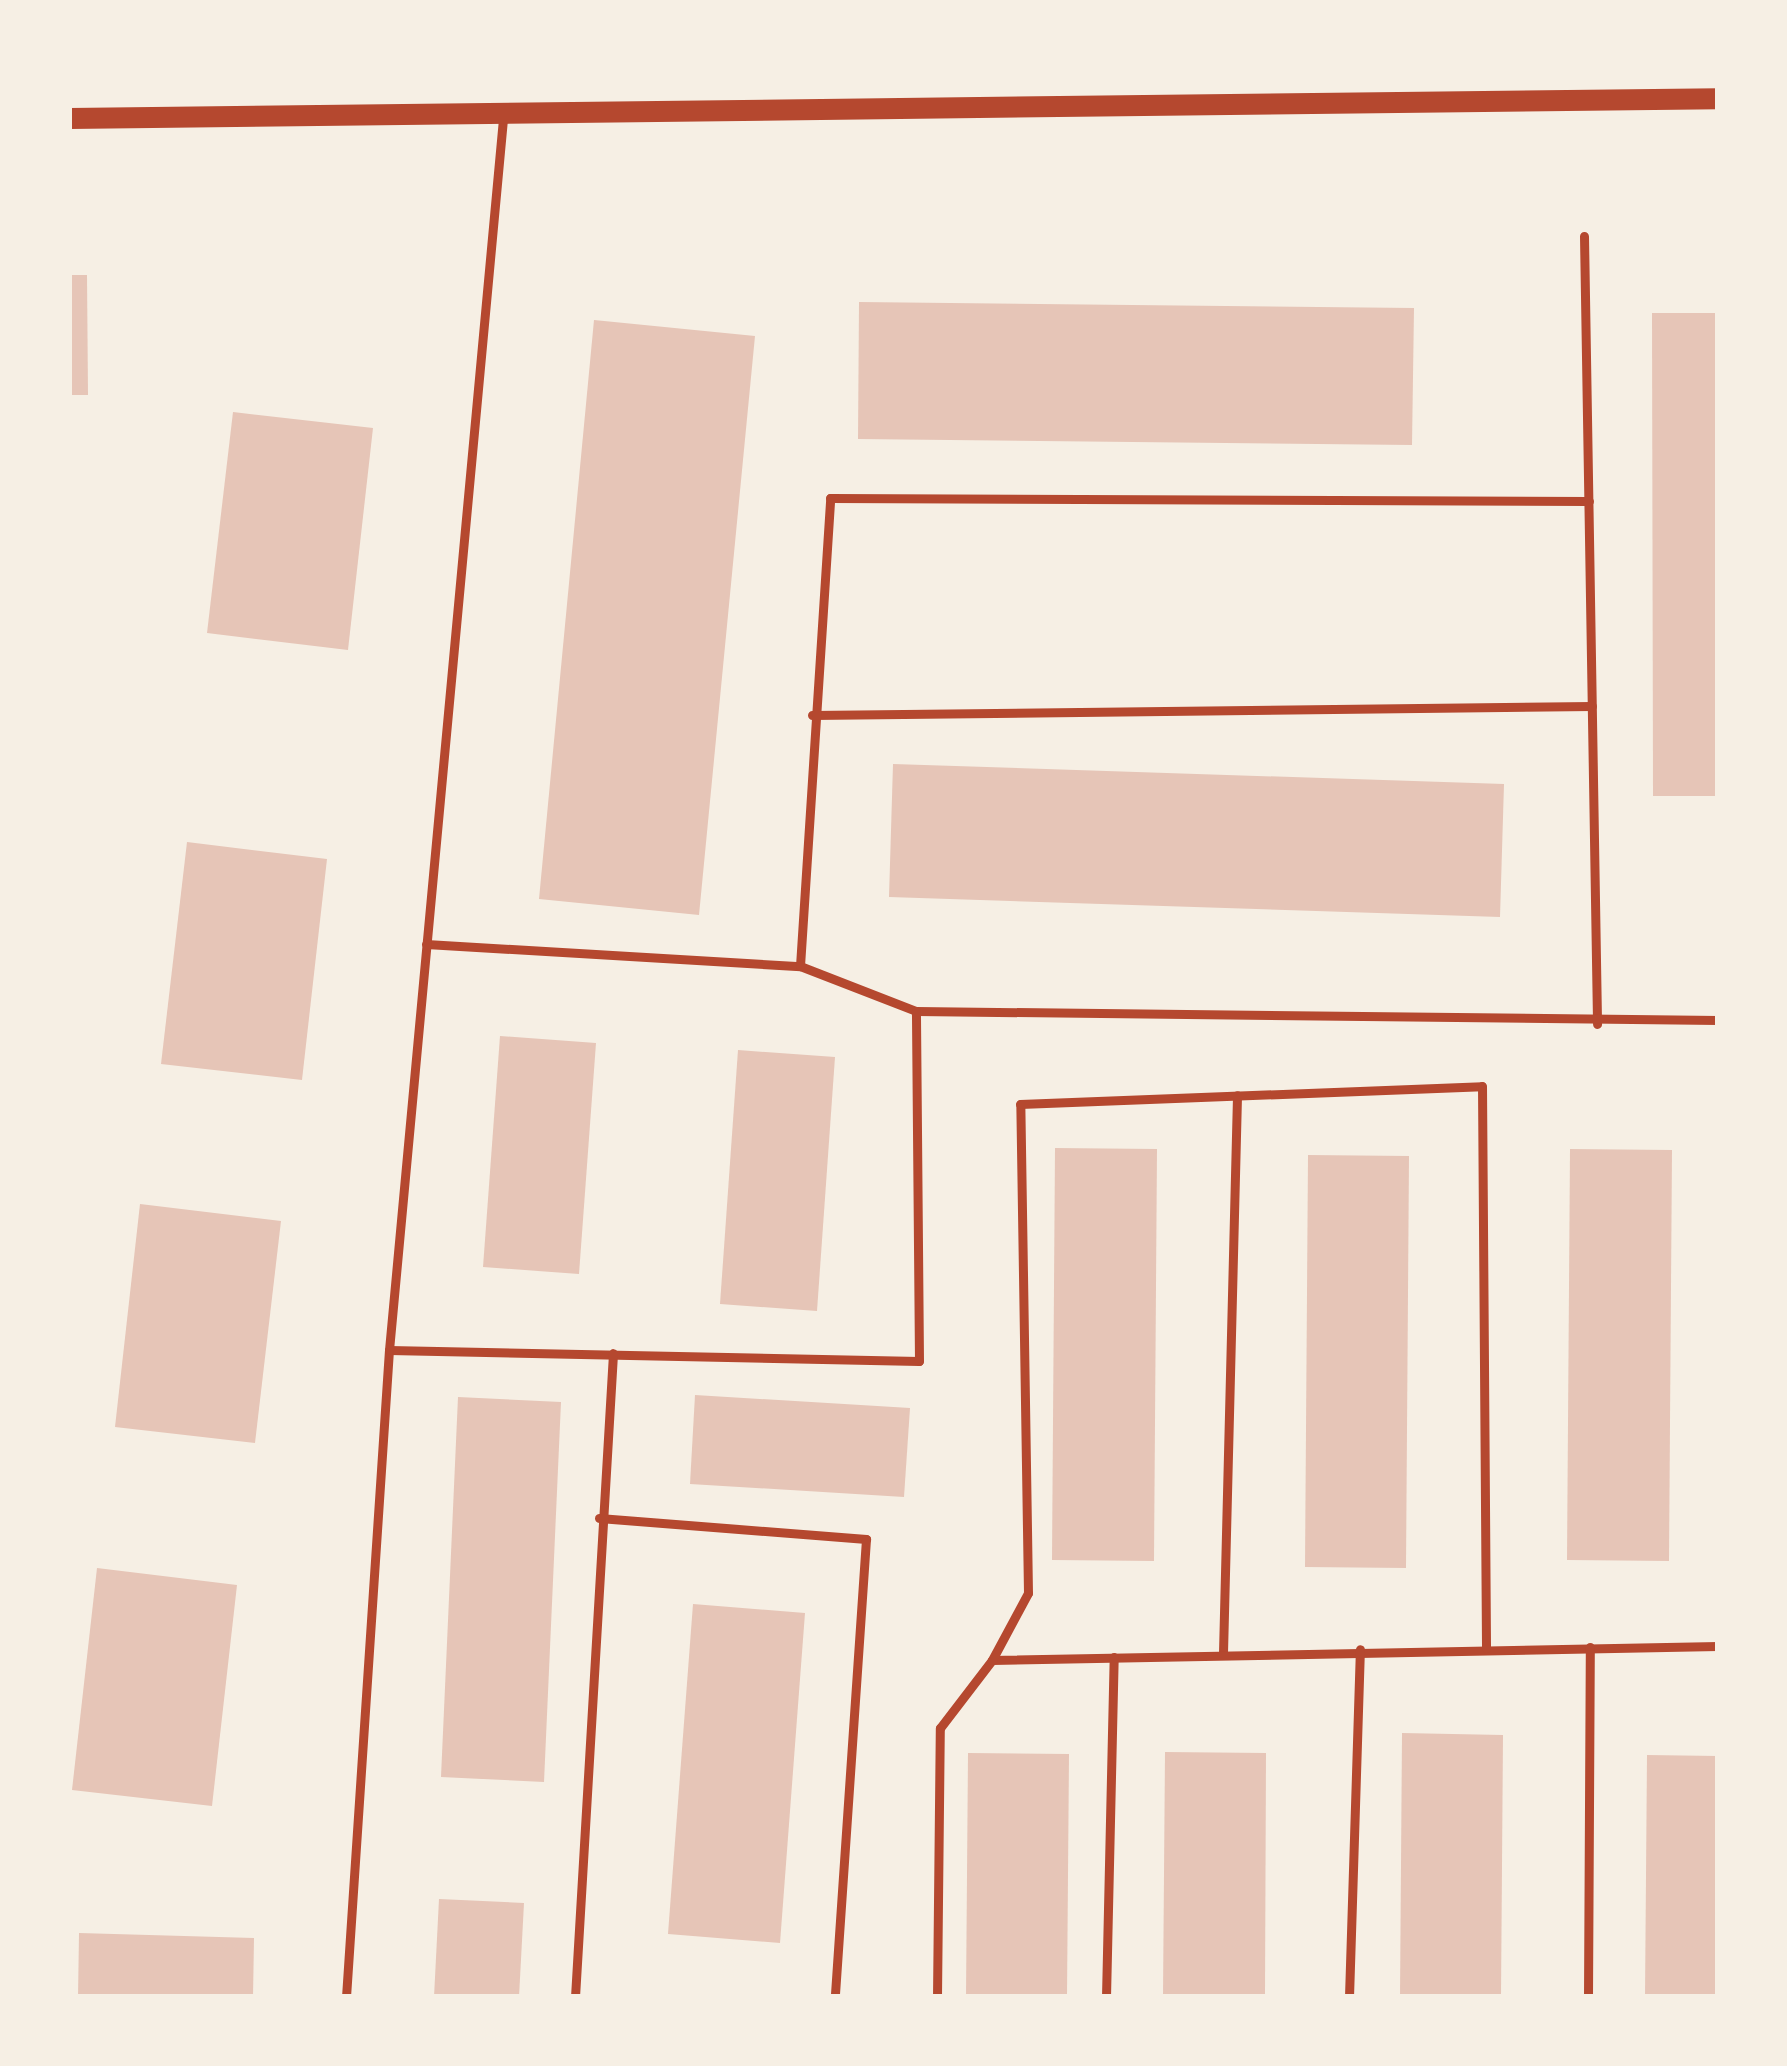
<!DOCTYPE html>
<style>
body{margin:0}
#map{position:relative;width:1787px;height:2066px;overflow:hidden;background:#f6efe4;font-family:"Playfair Display",serif}
div>[style]{position:absolute}
[style*='--x']{left:calc(var(--x)*1px);top:calc(var(--y)*1px);width:calc(var(--w)*1px);rotate:calc(var(--a)*1deg)}
.building>*{inset:0;background:#e6c5b7}
.service>*{height:9px;margin:-4.5px;padding:0 4.5px;transform-origin:4.5px;border-radius:4.5px;background:#b5482f}
.tertiary>*{height:21px;margin:-10.5px;padding:0 10.5px;transform-origin:10.5px;border-radius:10.5px;background:#b5482f}
span{translate:-50% -50%;white-space:nowrap;text-align:center;line-height:1.15;-webkit-text-stroke:9px #f6efe4;paint-order:stroke}
.frame{position:absolute;inset:0;border:72px solid #f6efe4;pointer-events:none}
</style>
<div id="map">
<div class="building">
<div style="clip-path:polygon(69px 275px,87px 275px,88px 395px,69px 395px)"></div>
<div style="clip-path:polygon(859px 302px,1414px 308px,1412px 445px,858px 439px)"></div>
<div style="clip-path:polygon(1652px 313px,1718px 313px,1718px 796px,1653px 796px)"></div>
<div style="clip-path:polygon(594px 320px,755px 336px,699px 915px,539px 899px)"></div>
<div style="clip-path:polygon(233px 412px,373px 428px,348px 650px,207px 633px)"></div>
<div style="clip-path:polygon(893px 764px,1504px 784px,1500px 917px,889px 897px)"></div>
<div style="clip-path:polygon(187px 842px,327px 859px,302px 1080px,161px 1064px)"></div>
<div style="clip-path:polygon(500px 1036px,596px 1043px,579px 1274px,483px 1267px)"></div>
<div style="clip-path:polygon(738px 1050px,835px 1057px,817px 1311px,720px 1304px)"></div>
<div style="clip-path:polygon(1055px 1148px,1157px 1149px,1154px 1561px,1052px 1560px)"></div>
<div style="clip-path:polygon(1570px 1149px,1672px 1150px,1669px 1561px,1567px 1560px)"></div>
<div style="clip-path:polygon(1308px 1155px,1409px 1156px,1406px 1568px,1305px 1567px)"></div>
<div style="clip-path:polygon(140px 1204px,281px 1221px,255px 1443px,115px 1427px)"></div>
<div style="clip-path:polygon(695px 1395px,910px 1408px,904px 1497px,690px 1484px)"></div>
<div style="clip-path:polygon(458px 1397px,561px 1402px,544px 1782px,441px 1777px)"></div>
<div style="clip-path:polygon(97px 1568px,237px 1585px,212px 1806px,72px 1790px)"></div>
<div style="clip-path:polygon(693px 1604px,805px 1613px,780px 1943px,668px 1934px)"></div>
<div style="clip-path:polygon(1402px 1733px,1503px 1735px,1501px 1997px,1400px 1997px)"></div>
<div style="clip-path:polygon(1165px 1752px,1266px 1753px,1265px 1997px,1163px 1997px)"></div>
<div style="clip-path:polygon(968px 1753px,1069px 1754px,1067px 1997px,966px 1997px)"></div>
<div style="clip-path:polygon(1647px 1755px,1718px 1756px,1718px 1997px,1645px 1997px)"></div>
<div style="clip-path:polygon(439px 1899px,524px 1903px,519px 1997px,434px 1997px)"></div>
<div style="clip-path:polygon(79px 1933px,254px 1938px,253px 1997px,78px 1997px)"></div>
</div>
<div class="service">
<div style="--x:1584;--y:236;--w:788;--a:89.05"></div>
<div style="--x:812;--y:715;--w:780;--a:-0.66"></div>
<div style="--x:426;--y:944;--w:375;--a:3.4"></div>
<div style="--x:800;--y:966;--w:124;--a:21.2"></div>
<div style="--x:916;--y:1011;--w:802;--a:0.64"></div>
<div style="--x:800;--y:966;--w:469;--a:-86.3"></div>
<div style="--x:830;--y:498;--w:759;--a:0.23"></div>
<div style="--x:389;--y:1350;--w:530;--a:1.19"></div>
<div style="--x:919;--y:1361;--w:350;--a:-90.5"></div>
<div style="--x:599;--y:1518;--w:268;--a:4.5"></div>
<div style="--x:866;--y:1539;--w:459;--a:93.9"></div>
<div style="--x:1223;--y:1653;--w:558;--a:-88.56"></div>
<div style="--x:992;--y:1660;--w:726;--a:-1.1"></div>
<div style="--x:346;--y:1997;--w:648;--a:-86.2"></div>
<div style="--x:389;--y:1350;--w:1237;--a:-84.71"></div>
<div style="--x:575;--y:1997;--w:645;--a:-86.62"></div>
<div style="--x:937;--y:1997;--w:269;--a:-89.4"></div>
<div style="--x:940;--y:1728;--w:86;--a:-52.6"></div>
<div style="--x:992;--y:1660;--w:76;--a:-61.8"></div>
<div style="--x:1028;--y:1593;--w:489;--a:-90.9"></div>
<div style="--x:1020;--y:1104;--w:462;--a:-2.2"></div>
<div style="--x:1482;--y:1086;--w:562;--a:89.59"></div>
<div style="--x:1106;--y:1997;--w:340;--a:-88.7"></div>
<div style="--x:1349;--y:1997;--w:348;--a:-88.2"></div>
<div style="--x:1588;--y:1997;--w:350;--a:-89.7"></div>
</div>
<div class="tertiary">
<div style="--x:69;--y:118;--w:1649;--a:-0.69"></div>
</div>
<div class="frame"></div>
</div>
